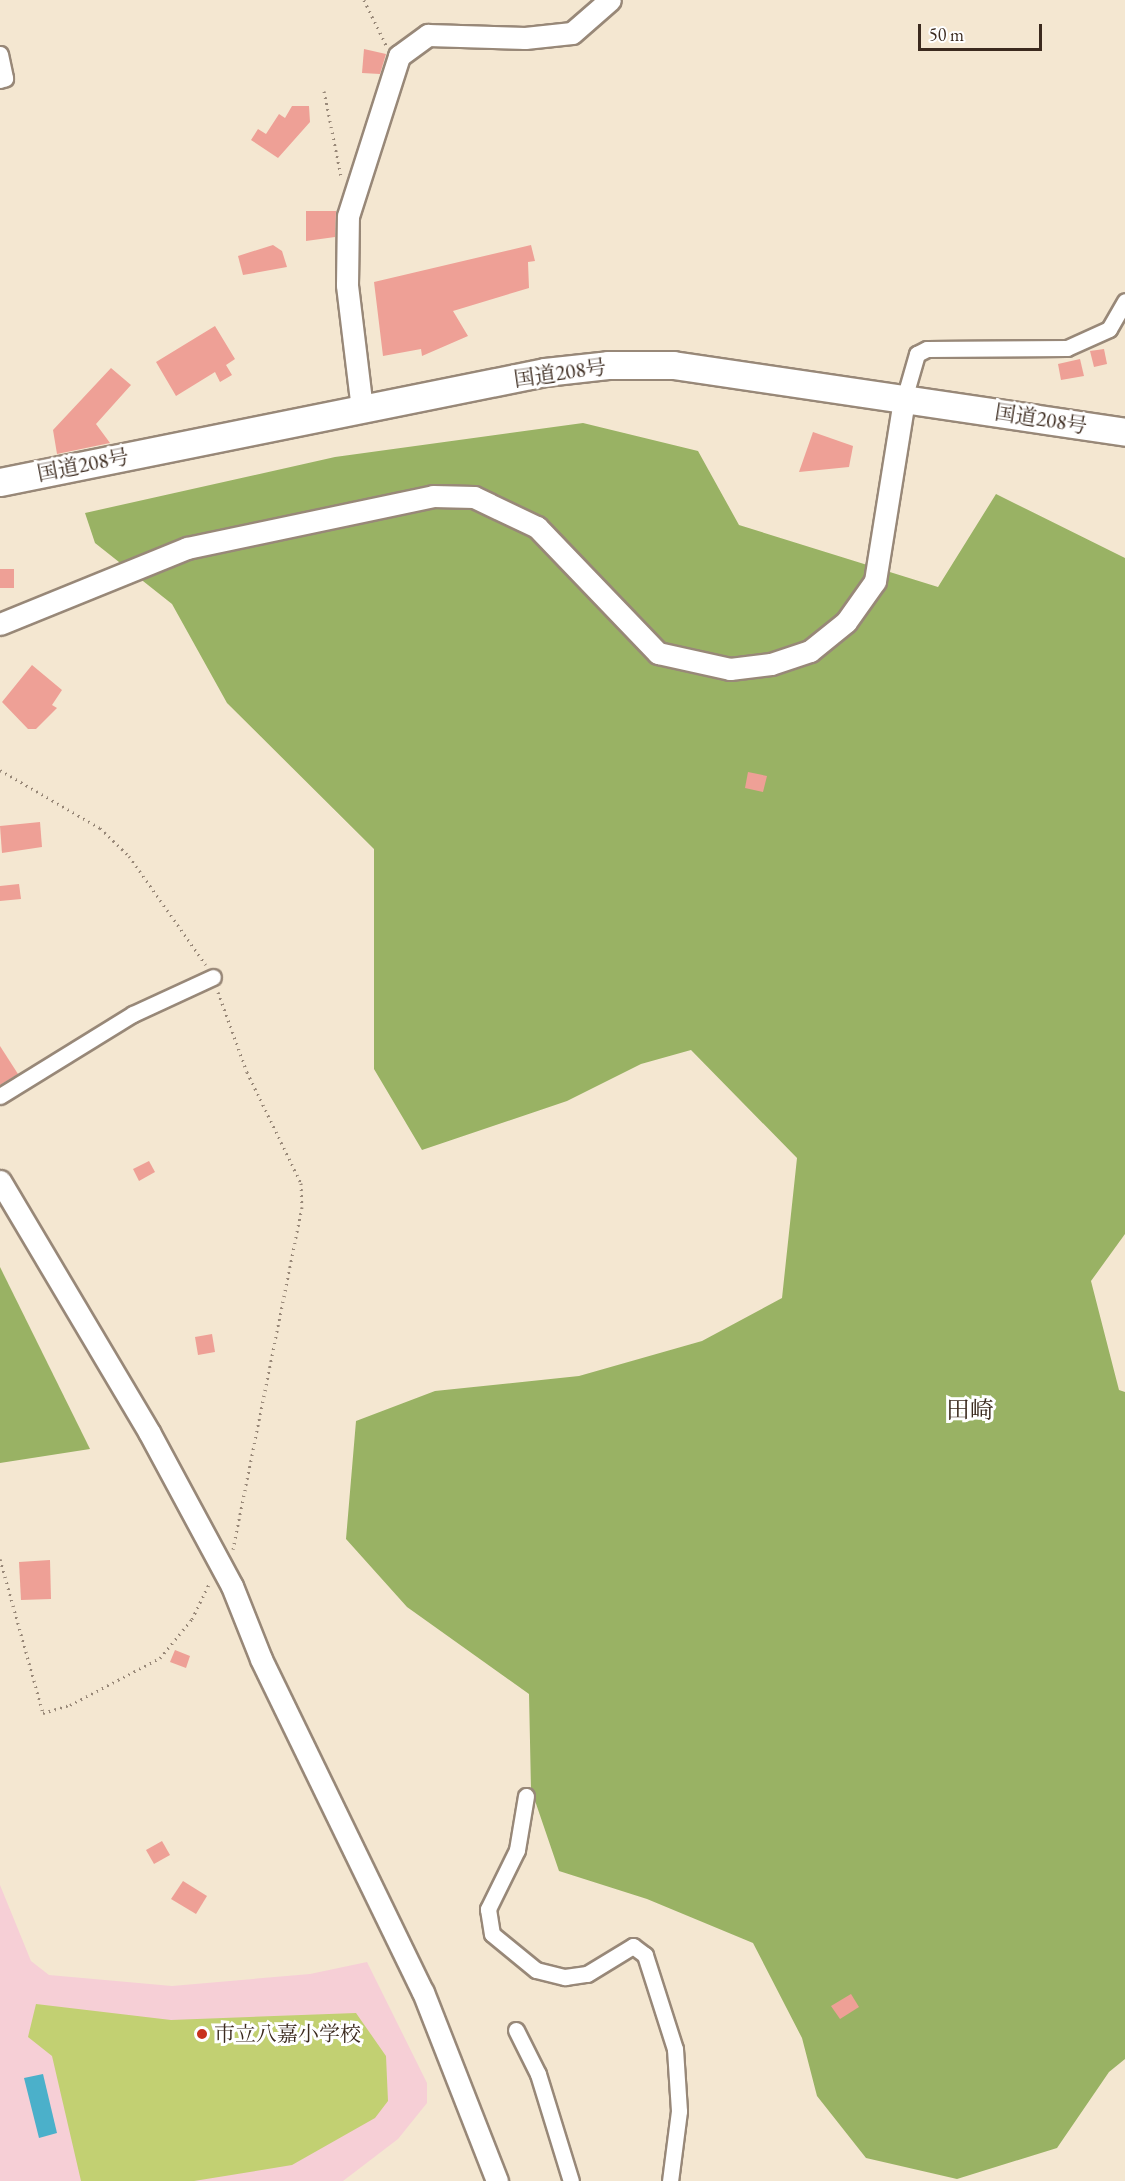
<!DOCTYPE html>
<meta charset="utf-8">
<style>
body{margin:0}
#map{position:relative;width:1125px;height:2181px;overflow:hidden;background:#f4e7d1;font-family:"EB Garamond","Noto Serif JP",serif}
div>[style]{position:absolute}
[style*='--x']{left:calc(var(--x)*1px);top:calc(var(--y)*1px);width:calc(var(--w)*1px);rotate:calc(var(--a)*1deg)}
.built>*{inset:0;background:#f6cfd6}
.green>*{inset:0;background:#c2d072}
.forest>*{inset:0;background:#99b264}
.water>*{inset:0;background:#4bb0ca}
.building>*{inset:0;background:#eea096}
.path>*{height:3px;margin-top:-1.5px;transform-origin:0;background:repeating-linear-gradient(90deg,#988878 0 1.5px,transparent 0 6px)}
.roads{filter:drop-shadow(2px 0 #988878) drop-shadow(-2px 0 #988878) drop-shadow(0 2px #988878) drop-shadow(0 -2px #988878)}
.street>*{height:15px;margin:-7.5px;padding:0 7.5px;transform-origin:7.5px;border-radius:7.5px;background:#fff}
.secondary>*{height:21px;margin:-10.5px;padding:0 10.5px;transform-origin:10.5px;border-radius:10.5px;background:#fff}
.highway>*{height:27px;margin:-13.5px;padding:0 13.5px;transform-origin:13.5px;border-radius:13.5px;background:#fff}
.dots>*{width:16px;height:16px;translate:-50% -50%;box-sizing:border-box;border:3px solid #fff;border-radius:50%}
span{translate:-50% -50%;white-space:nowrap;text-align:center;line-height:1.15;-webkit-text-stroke:6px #fff;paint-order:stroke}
.street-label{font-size:21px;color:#3b2a1e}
.poi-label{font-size:21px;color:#3b2a1e}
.left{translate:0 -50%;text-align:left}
.quarter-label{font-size:24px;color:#3b2a1e}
.scale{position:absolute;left:918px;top:24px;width:124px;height:27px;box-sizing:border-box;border:3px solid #3b2a1e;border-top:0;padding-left:8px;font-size:18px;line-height:21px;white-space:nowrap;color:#3b2a1e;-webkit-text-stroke:4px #fff;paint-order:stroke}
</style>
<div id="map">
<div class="built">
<div style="clip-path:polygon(0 1885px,31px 1961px,49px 1975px,172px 1986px,310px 1974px,367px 1962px,427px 2083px,427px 2103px,398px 2139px,343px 2181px,0 2181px)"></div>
</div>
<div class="green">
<div style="clip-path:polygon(36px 2004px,171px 2020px,356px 2013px,386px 2056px,388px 2101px,375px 2118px,292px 2165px,194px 2181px,81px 2181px,52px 2056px,28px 2037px)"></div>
</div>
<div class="forest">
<div style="clip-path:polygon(583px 423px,698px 451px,739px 525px,938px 587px,996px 494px,1125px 558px,1125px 1234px,1091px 1281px,1119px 1390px,1125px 1392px,1125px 2059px,1109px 2072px,1057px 2148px,957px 2179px,866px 2158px,817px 2096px,802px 2038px,753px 1943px,647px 1899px,559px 1871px,531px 1789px,529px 1694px,407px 1607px,346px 1539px,356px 1421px,435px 1391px,579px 1376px,702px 1341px,782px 1298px,797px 1158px,691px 1050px,641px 1064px,567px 1101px,422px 1150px,374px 1069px,374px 849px,227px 703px,172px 604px,95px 543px,85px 513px,335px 457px)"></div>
<div style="clip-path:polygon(0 1267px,90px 1449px,0 1463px)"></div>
</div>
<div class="water">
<div style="clip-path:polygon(43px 2074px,57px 2133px,39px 2138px,24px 2078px)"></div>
</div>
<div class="building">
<div style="clip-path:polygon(364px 49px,386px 54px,380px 74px,362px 73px)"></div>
<div style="clip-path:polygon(292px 106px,309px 106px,310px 122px,278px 158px,251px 140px,258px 129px,266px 134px,279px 114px,285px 118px)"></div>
<div style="clip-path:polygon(306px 211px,336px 211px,335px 237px,306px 241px)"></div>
<div style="clip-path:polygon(273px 245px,282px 251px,287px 267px,243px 275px,238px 256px)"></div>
<div style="clip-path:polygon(531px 245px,535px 261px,528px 262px,529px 288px,453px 311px,468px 336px,422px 356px,421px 349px,383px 356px,374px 282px)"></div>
<div style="clip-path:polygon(215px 326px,235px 359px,226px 365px,232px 375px,220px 382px,215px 372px,176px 396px,156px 362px)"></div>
<div style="clip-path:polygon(1104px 349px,1107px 364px,1094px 367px,1090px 351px)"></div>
<div style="clip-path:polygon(1080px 359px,1084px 376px,1061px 380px,1058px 364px)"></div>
<div style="clip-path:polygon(111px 368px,131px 385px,96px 424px,110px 443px,57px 454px,53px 430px)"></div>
<div style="clip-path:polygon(813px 432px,853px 446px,849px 467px,799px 472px)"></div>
<div style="clip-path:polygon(0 569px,14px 569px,14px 588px,0 588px)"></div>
<div style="clip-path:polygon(32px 665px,62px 690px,52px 705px,57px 708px,36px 729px,28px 729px,2px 702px)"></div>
<div style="clip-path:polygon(748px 772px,767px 776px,763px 792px,745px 788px)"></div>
<div style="clip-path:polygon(40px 822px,42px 847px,2px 853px,0 826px)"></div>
<div style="clip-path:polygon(19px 884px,21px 899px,0 901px,0 886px)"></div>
<div style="clip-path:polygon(0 1046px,18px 1074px,0 1085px)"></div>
<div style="clip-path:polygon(149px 1161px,155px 1172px,139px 1181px,133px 1169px)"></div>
<div style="clip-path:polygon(212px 1334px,215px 1352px,198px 1355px,195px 1337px)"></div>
<div style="clip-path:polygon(50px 1560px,51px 1599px,21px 1600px,19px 1562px)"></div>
<div style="clip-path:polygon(175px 1650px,190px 1656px,186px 1668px,170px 1662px)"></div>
<div style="clip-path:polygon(162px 1841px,170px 1855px,154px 1864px,146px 1850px)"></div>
<div style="clip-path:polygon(183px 1881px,207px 1896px,196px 1914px,171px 1899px)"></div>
<div style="clip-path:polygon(851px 1994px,859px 2007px,840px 2019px,831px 2006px)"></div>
</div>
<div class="path">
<div style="--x:364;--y:0;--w:50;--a:63.9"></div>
<div style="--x:324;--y:91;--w:87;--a:78.7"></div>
<div style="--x:0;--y:770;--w:116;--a:30.1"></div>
<div style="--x:100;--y:828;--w:40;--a:44"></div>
<div style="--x:129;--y:856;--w:133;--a:54.8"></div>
<div style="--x:218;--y:992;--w:85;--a:70.1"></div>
<div style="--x:247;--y:1072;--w:123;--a:64.1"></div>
<div style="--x:301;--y:1183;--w:24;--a:88"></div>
<div style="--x:302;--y:1207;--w:349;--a:101.4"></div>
<div style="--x:0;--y:1559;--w:160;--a:74.4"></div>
<div style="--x:43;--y:1713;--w:28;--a:-17"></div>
<div style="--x:70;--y:1705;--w:102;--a:-27.6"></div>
<div style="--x:160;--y:1658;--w:50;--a:-50.6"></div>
<div style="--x:192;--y:1619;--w:41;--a:-64.1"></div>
</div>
<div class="roads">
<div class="street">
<div style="--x:0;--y:54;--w:25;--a:78"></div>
<div style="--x:5;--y:78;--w:5;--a:158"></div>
<div style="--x:904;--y:399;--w:47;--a:-73.9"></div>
<div style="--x:917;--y:354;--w:11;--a:-27"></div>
<div style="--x:927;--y:349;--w:140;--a:-0.4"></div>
<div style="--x:1067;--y:348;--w:46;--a:-24.3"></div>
<div style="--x:1109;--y:329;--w:32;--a:-60"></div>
<div style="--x:0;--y:1096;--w:156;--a:-31.7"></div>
<div style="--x:133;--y:1014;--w:88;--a:-24.8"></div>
<div style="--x:526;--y:1796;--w:55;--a:99.5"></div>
<div style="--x:517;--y:1850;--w:66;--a:116.2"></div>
<div style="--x:488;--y:1909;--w:25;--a:81"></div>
<div style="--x:492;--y:1934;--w:57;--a:39.3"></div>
<div style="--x:536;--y:1970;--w:30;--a:14"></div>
<div style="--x:565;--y:1977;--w:22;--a:-8"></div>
<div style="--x:587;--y:1974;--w:54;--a:-31.3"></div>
<div style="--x:633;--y:1946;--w:15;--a:37"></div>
<div style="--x:645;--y:1955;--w:99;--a:72.3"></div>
<div style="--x:675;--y:2049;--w:62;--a:86.3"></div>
<div style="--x:679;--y:2111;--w:71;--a:97.3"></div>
<div style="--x:516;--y:2030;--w:49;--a:63.4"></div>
<div style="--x:538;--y:2074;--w:112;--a:72.9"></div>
</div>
<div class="secondary">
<div style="--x:362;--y:409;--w:125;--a:-96.9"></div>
<div style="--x:347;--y:285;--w:69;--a:-89.2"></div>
<div style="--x:348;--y:216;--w:168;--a:-72.3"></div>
<div style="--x:399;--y:56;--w:36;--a:-36"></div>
<div style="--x:428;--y:35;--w:97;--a:1.8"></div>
<div style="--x:525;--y:38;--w:47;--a:-6.1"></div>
<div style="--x:572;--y:33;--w:50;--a:-41"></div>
<div style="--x:0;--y:624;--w:202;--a:-22.1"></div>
<div style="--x:187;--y:548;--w:251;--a:-11.9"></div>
<div style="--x:433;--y:496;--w:41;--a:1.4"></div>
<div style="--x:474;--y:497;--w:70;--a:25.5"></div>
<div style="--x:537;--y:527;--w:175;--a:46.2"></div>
<div style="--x:658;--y:653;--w:74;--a:12.5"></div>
<div style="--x:730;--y:669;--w:41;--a:-7"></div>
<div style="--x:771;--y:664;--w:41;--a:-18.4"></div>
<div style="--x:810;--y:651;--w:46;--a:-38.9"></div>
<div style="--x:846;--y:622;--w:50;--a:-54.7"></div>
<div style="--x:875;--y:581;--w:184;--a:-80.9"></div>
<div style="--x:0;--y:1181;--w:292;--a:59.3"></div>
<div style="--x:149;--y:1432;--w:175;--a:61.7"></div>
<div style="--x:232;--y:1586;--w:79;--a:68.3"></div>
<div style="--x:261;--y:1659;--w:370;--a:64.1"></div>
<div style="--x:423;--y:1992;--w:203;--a:68.6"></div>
</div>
<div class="highway">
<div style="--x:0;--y:482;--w:556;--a:-11.41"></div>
<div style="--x:545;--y:372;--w:63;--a:-6.3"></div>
<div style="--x:608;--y:365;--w:65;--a:0"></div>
<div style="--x:673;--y:365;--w:457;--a:8.4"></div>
</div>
</div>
<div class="dots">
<div style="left:202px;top:2034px;background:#c8321e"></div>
</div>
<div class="street-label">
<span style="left:560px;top:373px;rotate:-8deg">国道208号</span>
<span style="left:1041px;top:419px;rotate:9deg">国道208号</span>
<span style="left:83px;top:465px;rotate:-11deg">国道208号</span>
</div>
<div class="poi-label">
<span class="left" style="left:214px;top:2034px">市立八嘉小学校</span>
</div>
<div class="quarter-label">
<span style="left:970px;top:1410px">田崎</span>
</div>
<div class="scale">50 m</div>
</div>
